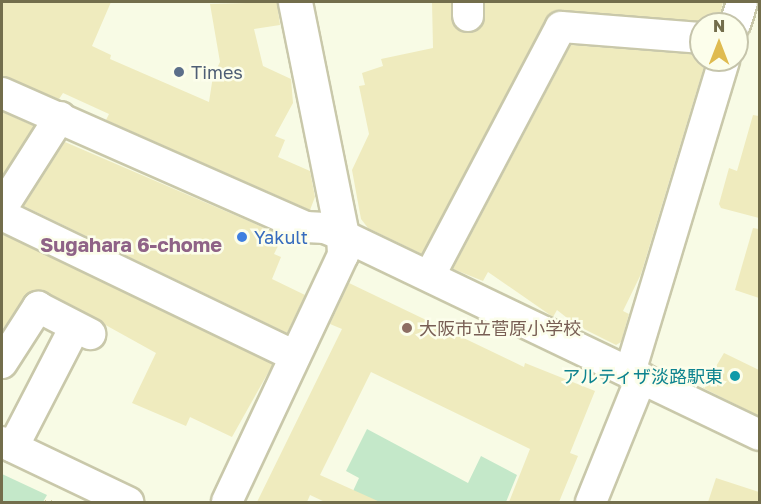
<!DOCTYPE html>
<meta charset="utf-8">
<style>
body{margin:0}
#map{position:relative;width:761px;height:504px;overflow:hidden;background:#f8fbe5;font-family:"Golos Text","Noto Sans JP",sans-serif}
div>[style]{position:absolute}
[style*='--x']{left:calc(var(--x)*1px);top:calc(var(--y)*1px);width:calc(var(--w)*1px);rotate:calc(var(--a)*1deg)}
.green>*{inset:0;background:#c4e8c9}
.building>*{inset:0;background:#efebbe}
.path>*{height:4px;margin-top:-2px;transform-origin:0;background:repeating-linear-gradient(90deg,#d4d0a1 0 1.5px,transparent 0 6px)}
.roads{filter:drop-shadow(2px 0 #c9c8aa) drop-shadow(-2px 0 #c9c8aa) drop-shadow(0 2px #c9c8aa) drop-shadow(0 -2px #c9c8aa)}
.minor>*{height:30px;margin:-15px;padding:0 15px;transform-origin:15px;border-radius:15px;background:#fff}
.tertiary>*{height:33px;margin:-16.5px;padding:0 16.5px;transform-origin:16.5px;border-radius:16.5px;background:#fff}
.dots>*{width:16px;height:16px;translate:-50% -50%;box-sizing:border-box;border:3px solid #fcfeeb;border-radius:50%}
span{translate:-50% -50%;white-space:nowrap;text-align:center;line-height:1.15;-webkit-text-stroke:5px #fcfeeb;paint-order:stroke}
.service-label{font-size:18px;color:#4e5e75}
.left{translate:0 -50%;text-align:left}
.shop-label{font-size:18px;color:#366cbe}
.education-label{font-size:18px;color:#785e54}
.culture-label{font-size:18px;color:#0d838f}
.right{translate:-100% -50%;text-align:right}
.neighbourhood-label{font-size:20px;color:#8f6387;font-weight:700}
.frame{position:absolute;inset:0;border:3px solid #736e4c;pointer-events:none}
.north{position:absolute;left:689px;top:12px;width:60px;height:60px;box-sizing:border-box;background:#fcfeeb;border:2px solid #c5c4ab;border-radius:50%;rotate:0deg;font-size:16px;font-weight:700;line-height:24px;text-align:center;color:#736e4c}
.north::after{content:'';display:block;margin:auto;width:21px;height:27px;background:#dfbb50;clip-path:polygon(50% 0,100% 100%,50% 72%,0 100%)}
</style>
<div id="map">
<div class="green">
<div style="clip-path:polygon(367px 429px,468px 483px,481px 456px,517px 475px,506px 502px,348px 502px,359px 478px,346px 471px)"></div>
<div style="clip-path:polygon(2px 474px,47px 495px,43px 502px,2px 502px)"></div>
</div>
<div class="building">
<div style="clip-path:polygon(2px 2px,111px 2px,92px 46px,111px 55px,110px 59px,209px 102px,213px 76px,220px 62px,210px 4px,277px 2px,280px 25px,254px 29px,263px 66px,291px 79px,293px 103px,275px 136px,285px 140px,278px 157px,310px 171px,315px 197px,310px 210px,106px 120px,109px 114px,63px 93px,59px 99px,2px 76px)"></div>
<div style="clip-path:polygon(432px 2px,451px 2px,453px 24px,467px 33px,483px 24px,485px 2px,723px 2px,718px 24px,562px 10px,552px 12px,422px 254px,368px 228px,361px 219px,352px 170px,369px 134px,359px 86px,365px 85px,362px 73px,383px 66px,381px 59px,433px 48px)"></div>
<div style="clip-path:polygon(571px 45px,701px 55px,701px 60px,706px 60px,641px 274px,623px 311px,629px 314px,621px 342px,616px 345px,576px 325px,557px 310px,553px 317px,488px 272px,483px 281px,453px 269px)"></div>
<div style="clip-path:polygon(2px 112px,34px 126px,2px 177px)"></div>
<div style="clip-path:polygon(753px 115px,759px 116px,759px 218px,721px 208px,719px 204px,729px 168px,737px 171px)"></div>
<div style="clip-path:polygon(65px 142px,283px 236px,274px 254px,281px 257px,272px 279px,305px 295px,287px 333px,24px 206px)"></div>
<div style="clip-path:polygon(753px 228px,759px 229px,759px 298px,735px 290px)"></div>
<div style="clip-path:polygon(2px 234px,273px 364px,232px 437px,190px 417px,186px 426px,132px 403px,156px 353px,46px 292px,28px 292px,2px 330px)"></div>
<div style="clip-path:polygon(349px 283px,524px 367px,525px 363px,595px 391px,570px 453px,578px 456px,559px 502px,509px 502px,530px 449px,371px 372px,320px 475px,380px 502px,325px 502px,310px 495px,307px 502px,257px 502px,342px 329px,330px 324px)"></div>
<div style="clip-path:polygon(724px 353px,759px 370px,759px 416px,703px 388px)"></div>
<div style="clip-path:polygon(716px 478px,759px 492px,759px 502px,708px 502px)"></div>
</div>
<div class="path">
<div style="--x:45;--y:502;--w:9;--a:0"></div>
</div>
<div class="roads">
<div class="minor">
<div style="--x:468;--y:2;--w:14;--a:90"></div>
<div style="--x:735;--y:24;--w:23;--a:-72"></div>
<div style="--x:2;--y:93;--w:332;--a:23.8"></div>
<div style="--x:306;--y:227;--w:19;--a:3"></div>
<div style="--x:325;--y:228;--w:18;--a:22"></div>
<div style="--x:342;--y:235;--w:20;--a:87"></div>
<div style="--x:343;--y:255;--w:273;--a:115.2"></div>
<div style="--x:2;--y:208;--w:108;--a:-57.5"></div>
<div style="--x:2;--y:215;--w:325;--a:25.7"></div>
<div style="--x:342;--y:235;--w:463;--a:25.6"></div>
<div style="--x:430;--y:275;--w:280;--a:-62.2"></div>
<div style="--x:561;--y:27;--w:140;--a:4.5"></div>
<div style="--x:2;--y:363;--w:67;--a:-57.3"></div>
<div style="--x:38;--y:307;--w:59;--a:27.4"></div>
<div style="--x:630;--y:372;--w:326;--a:-73.2"></div>
<div style="--x:2;--y:442;--w:140;--a:25.5"></div>
<div style="--x:13;--y:447;--w:135;--a:-62.7"></div>
<div style="--x:591;--y:502;--w:134;--a:-68"></div>
</div>
<div class="tertiary">
<div style="--x:295;--y:2;--w:238;--a:78.6"></div>
</div>
</div>
<div class="dots">
<div style="left:179px;top:72px;background:#5c6f8a"></div>
<div style="left:242px;top:237px;background:#3f7fe0"></div>
<div style="left:407px;top:328px;background:#8d6e63"></div>
<div style="left:735px;top:376px;background:#0f9aa8"></div>
</div>
<div class="service-label">
<span class="left" style="left:191px;top:72px">Times</span>
</div>
<div class="shop-label">
<span class="left" style="left:254px;top:237px">Yakult</span>
</div>
<div class="education-label">
<span class="left" style="left:419px;top:328px">大阪市立菅原小学校</span>
</div>
<div class="culture-label">
<span class="right" style="left:723px;top:376px">アルティザ淡路駅東</span>
</div>
<div class="neighbourhood-label">
<span style="left:131px;top:244px">Sugahara 6-chome</span>
</div>
<div class="frame"></div>
<div class="north">N</div>
</div>
